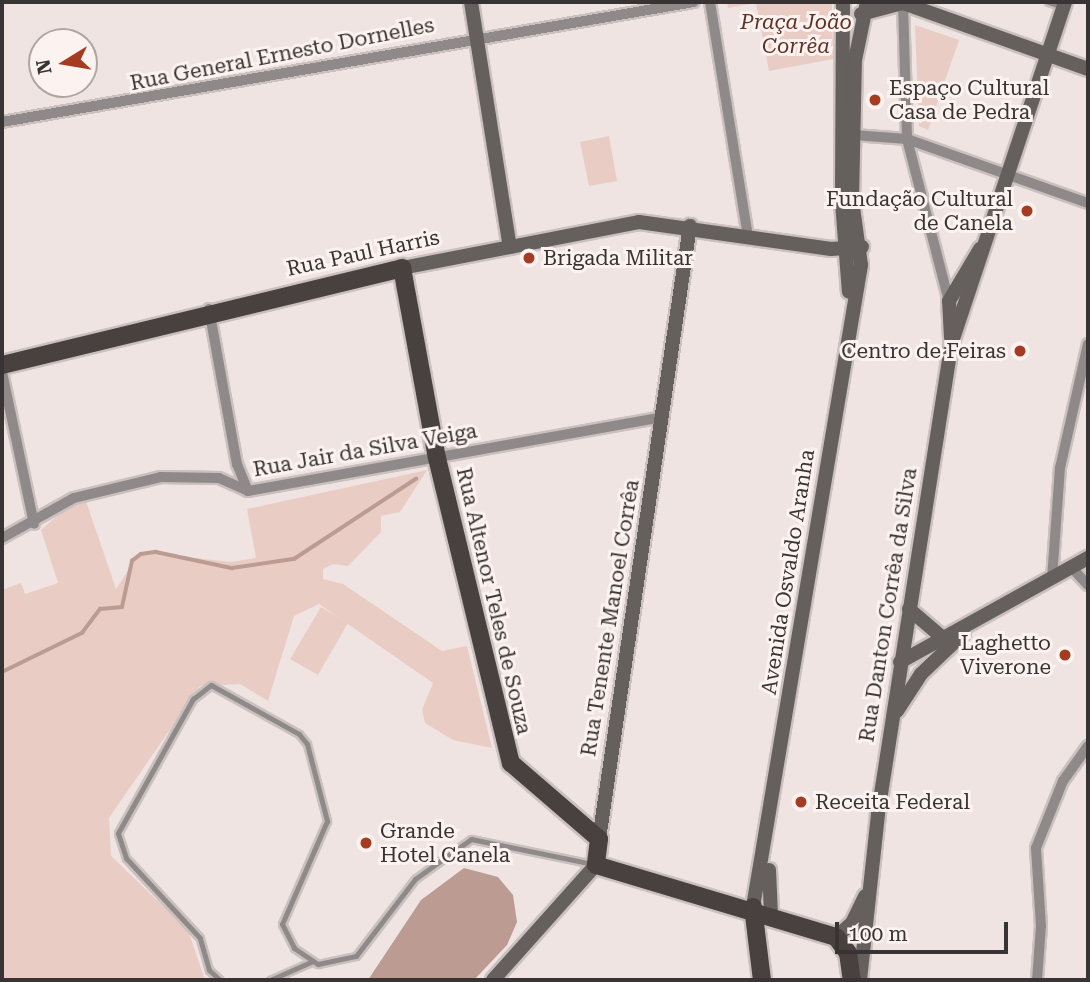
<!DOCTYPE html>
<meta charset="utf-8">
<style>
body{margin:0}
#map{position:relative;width:1090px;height:982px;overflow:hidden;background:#efe4e2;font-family:"Roboto Serif",serif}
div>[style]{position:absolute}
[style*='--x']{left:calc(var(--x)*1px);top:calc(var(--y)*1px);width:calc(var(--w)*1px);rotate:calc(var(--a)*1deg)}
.green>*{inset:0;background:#e9cdc5}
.water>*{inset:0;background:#bc9b92}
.stream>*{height:3.5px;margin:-1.75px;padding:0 1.75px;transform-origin:1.75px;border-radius:1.75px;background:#bc9b92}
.roads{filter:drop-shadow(2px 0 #cac1bf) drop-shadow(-2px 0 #cac1bf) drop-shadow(0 2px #cac1bf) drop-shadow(0 -2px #cac1bf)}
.lane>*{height:5px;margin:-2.5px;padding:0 2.5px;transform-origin:2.5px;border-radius:2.5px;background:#8f8a89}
.street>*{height:10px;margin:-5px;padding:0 5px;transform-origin:5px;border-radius:5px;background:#8f8a89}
.secondary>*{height:14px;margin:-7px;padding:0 7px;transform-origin:7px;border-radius:7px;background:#655f5d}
.primary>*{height:18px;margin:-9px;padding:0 9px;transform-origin:9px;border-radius:9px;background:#48413f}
.dots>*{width:19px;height:19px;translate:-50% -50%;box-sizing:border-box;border:4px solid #fcf2ef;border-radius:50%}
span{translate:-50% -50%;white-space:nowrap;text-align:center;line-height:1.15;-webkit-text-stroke:6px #fcf2ef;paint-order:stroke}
.park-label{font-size:21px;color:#613125;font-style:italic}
.street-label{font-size:21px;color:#383433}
.poi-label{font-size:21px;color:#383433}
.left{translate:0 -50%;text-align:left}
.right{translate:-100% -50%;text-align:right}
.frame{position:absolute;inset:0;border:4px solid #383433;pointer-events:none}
.north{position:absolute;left:28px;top:28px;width:70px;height:70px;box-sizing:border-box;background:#fcf2ef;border:2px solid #aea6a4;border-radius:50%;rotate:259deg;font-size:19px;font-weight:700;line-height:28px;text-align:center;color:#383433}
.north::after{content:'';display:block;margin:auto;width:24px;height:32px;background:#a53c21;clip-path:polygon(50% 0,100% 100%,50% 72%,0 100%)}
.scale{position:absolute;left:835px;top:922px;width:173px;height:32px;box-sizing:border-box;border:4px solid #383433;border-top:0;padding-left:9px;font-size:21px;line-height:24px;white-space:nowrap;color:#383433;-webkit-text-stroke:5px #fcf2ef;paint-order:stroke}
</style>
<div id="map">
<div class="green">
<div style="clip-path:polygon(727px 2px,832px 2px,833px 59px,769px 71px,756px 3px,728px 8px)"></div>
<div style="clip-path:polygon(915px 25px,959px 40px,928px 130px,919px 126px)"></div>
<div style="clip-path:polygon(609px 136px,617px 181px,589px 186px,580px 142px)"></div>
<div style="clip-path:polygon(427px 470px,400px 512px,381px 516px,381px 532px,348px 566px,333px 564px,323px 569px,323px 579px,343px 584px,442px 651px,467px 646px,492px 748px,453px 740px,425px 723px,422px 710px,433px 683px,319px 604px,294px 616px,268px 701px,240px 684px,200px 686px,109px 818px,111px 856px,188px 930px,205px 980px,2px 980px,2px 590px,21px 583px,25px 594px,58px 583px,41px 530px,68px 506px,86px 501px,116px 589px,140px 552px,231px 562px,256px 558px,247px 509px)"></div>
<div style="clip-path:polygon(321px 607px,348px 623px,318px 675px,290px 659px)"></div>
</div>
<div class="water">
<div style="clip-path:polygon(464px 868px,498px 877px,513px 895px,517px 922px,507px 945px,474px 980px,368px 980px,421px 900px)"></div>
</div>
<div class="stream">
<div style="--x:2;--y:672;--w:89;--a:-26"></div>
<div style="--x:82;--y:633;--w:30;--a:-53"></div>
<div style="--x:100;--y:609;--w:22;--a:-5"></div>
<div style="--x:122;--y:607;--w:47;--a:-77.7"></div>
<div style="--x:132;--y:561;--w:11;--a:-38"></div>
<div style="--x:141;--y:554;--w:15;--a:-8"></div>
<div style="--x:156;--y:552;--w:78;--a:11.9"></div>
<div style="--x:232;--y:568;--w:63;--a:-8.3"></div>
<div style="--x:294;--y:559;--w:146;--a:-33.3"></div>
</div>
<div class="roads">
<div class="lane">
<div style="--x:1048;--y:2;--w:13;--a:18"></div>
<div style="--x:220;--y:980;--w:15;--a:-138"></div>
<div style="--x:209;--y:970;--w:33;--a:-106"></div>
<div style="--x:200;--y:938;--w:109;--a:-132.8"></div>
<div style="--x:126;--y:858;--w:26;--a:-108"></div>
<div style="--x:118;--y:833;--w:154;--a:-60.8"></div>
<div style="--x:193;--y:699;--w:23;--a:-38"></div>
<div style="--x:211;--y:685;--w:101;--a:29.1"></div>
<div style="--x:299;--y:734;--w:13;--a:51"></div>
<div style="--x:307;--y:744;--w:80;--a:75.4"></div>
<div style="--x:327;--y:821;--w:112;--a:113.6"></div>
<div style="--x:282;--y:924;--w:27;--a:63"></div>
<div style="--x:294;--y:948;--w:29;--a:34"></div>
<div style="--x:318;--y:964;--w:39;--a:-12"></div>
<div style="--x:356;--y:956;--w:97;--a:-52.5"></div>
<div style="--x:415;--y:879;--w:69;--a:-35.5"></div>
<div style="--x:471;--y:839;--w:125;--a:11.6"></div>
<div style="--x:270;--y:980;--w:47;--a:-23.8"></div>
</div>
<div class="street">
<div style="--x:710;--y:2;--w:238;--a:80.8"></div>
<div style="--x:903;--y:3;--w:136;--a:88.3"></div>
<div style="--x:907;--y:139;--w:167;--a:75.5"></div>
<div style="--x:2;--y:122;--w:702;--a:-9.84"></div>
<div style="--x:854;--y:135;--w:53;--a:4.3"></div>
<div style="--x:907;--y:139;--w:192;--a:19.5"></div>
<div style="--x:209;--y:309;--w:158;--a:79.8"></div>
<div style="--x:237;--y:464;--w:29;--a:68"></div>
<div style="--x:2;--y:372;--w:155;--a:78.1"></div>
<div style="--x:2;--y:538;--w:82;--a:-29.1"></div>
<div style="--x:74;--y:498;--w:89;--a:-13.6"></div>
<div style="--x:161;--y:477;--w:58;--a:1"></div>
<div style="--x:219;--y:478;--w:32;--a:24"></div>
<div style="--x:248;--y:491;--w:422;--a:-10.1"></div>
<div style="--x:1072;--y:568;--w:23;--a:47"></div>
<div style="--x:1052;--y:579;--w:111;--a:-85.9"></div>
<div style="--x:1060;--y:468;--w:127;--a:-77.3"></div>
<div style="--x:1037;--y:980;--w:54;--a:-85.8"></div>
<div style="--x:1041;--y:926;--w:78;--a:-93.7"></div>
<div style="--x:1036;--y:848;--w:72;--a:-68.1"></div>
<div style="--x:1063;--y:781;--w:43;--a:-54.5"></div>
</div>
<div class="secondary">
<div style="--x:471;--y:2;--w:248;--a:81"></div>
<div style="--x:843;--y:2;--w:200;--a:90.3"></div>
<div style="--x:842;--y:202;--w:90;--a:85.6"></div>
<div style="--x:900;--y:2;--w:200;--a:19.6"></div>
<div style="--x:861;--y:14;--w:43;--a:-14.7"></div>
<div style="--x:402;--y:268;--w:241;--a:-11"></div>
<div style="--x:639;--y:222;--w:194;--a:8"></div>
<div style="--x:831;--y:249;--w:31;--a:-4"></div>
<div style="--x:951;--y:338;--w:37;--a:-93"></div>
<div style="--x:949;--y:301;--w:61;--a:-59.2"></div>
<div style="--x:909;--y:609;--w:45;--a:40.5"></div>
<div style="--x:900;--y:662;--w:215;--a:-29"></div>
<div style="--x:897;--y:711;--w:44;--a:-57"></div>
<div style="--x:921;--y:674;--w:58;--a:-43.6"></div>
<div style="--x:599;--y:839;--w:620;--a:-81.56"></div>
<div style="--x:769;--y:870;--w:44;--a:87.4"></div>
<div style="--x:753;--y:907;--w:651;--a:-80.45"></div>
<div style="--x:861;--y:265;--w:66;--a:-97.9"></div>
<div style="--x:852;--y:200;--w:140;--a:-88.8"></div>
<div style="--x:855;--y:60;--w:59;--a:-78.3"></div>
<div style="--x:836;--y:937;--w:21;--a:-41"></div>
<div style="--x:852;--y:923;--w:30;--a:-64"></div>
<div style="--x:493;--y:980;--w:154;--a:-48.2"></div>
<div style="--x:860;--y:980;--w:168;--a:-83.8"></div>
<div style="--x:878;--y:813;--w:477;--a:-81.1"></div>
<div style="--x:952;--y:342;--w:358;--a:-71.6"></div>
</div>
<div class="primary">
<div style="--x:2;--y:365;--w:412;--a:-13.6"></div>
<div style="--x:402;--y:268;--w:193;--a:79.6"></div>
<div style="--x:437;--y:458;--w:314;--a:76.4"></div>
<div style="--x:511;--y:763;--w:116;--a:40.8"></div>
<div style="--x:599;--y:839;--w:26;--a:97"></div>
<div style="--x:596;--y:865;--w:251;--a:16.7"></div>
<div style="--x:836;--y:937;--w:20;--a:53"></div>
<div style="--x:848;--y:953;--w:27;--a:82"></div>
<div style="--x:753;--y:907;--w:74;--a:83"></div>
</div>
</div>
<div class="dots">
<div style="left:875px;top:100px;background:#a53c21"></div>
<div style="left:1027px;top:211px;background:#a53c21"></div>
<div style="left:529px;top:258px;background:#a53c21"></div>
<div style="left:1020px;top:351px;background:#a53c21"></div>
<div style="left:1065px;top:655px;background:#a53c21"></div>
<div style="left:801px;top:802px;background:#a53c21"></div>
<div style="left:366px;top:843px;background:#a53c21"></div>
</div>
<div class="park-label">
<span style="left:796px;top:34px">Praça João<br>Corrêa</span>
</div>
<div class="street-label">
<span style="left:282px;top:54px;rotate:-11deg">Rua General Ernesto Dornelles</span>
<span style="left:363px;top:253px;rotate:-12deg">Rua Paul Harris</span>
<span style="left:365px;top:450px;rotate:-10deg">Rua Jair da Silva Veiga</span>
<span style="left:788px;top:572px;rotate:-81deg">Avenida Osvaldo Aranha</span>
<span style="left:494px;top:601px;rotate:77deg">Rua Altenor Teles de Souza</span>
<span style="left:888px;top:605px;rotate:-81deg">Rua Danton Corrêa da Silva</span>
<span style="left:610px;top:618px;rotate:-81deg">Rua Tenente Manoel Corrêa</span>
</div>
<div class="poi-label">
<span class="left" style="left:889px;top:100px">Espaço Cultural<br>Casa de Pedra</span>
<span class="right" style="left:1013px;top:211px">Fundação Cultural<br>de Canela</span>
<span class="left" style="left:543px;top:258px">Brigada Militar</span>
<span class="right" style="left:1006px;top:351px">Centro de Feiras</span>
<span class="right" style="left:1051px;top:655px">Laghetto<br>Viverone</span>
<span class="left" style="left:815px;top:802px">Receita Federal</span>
<span class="left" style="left:380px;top:843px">Grande<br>Hotel Canela</span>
</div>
<div class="frame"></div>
<div class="north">N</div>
<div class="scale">100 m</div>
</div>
